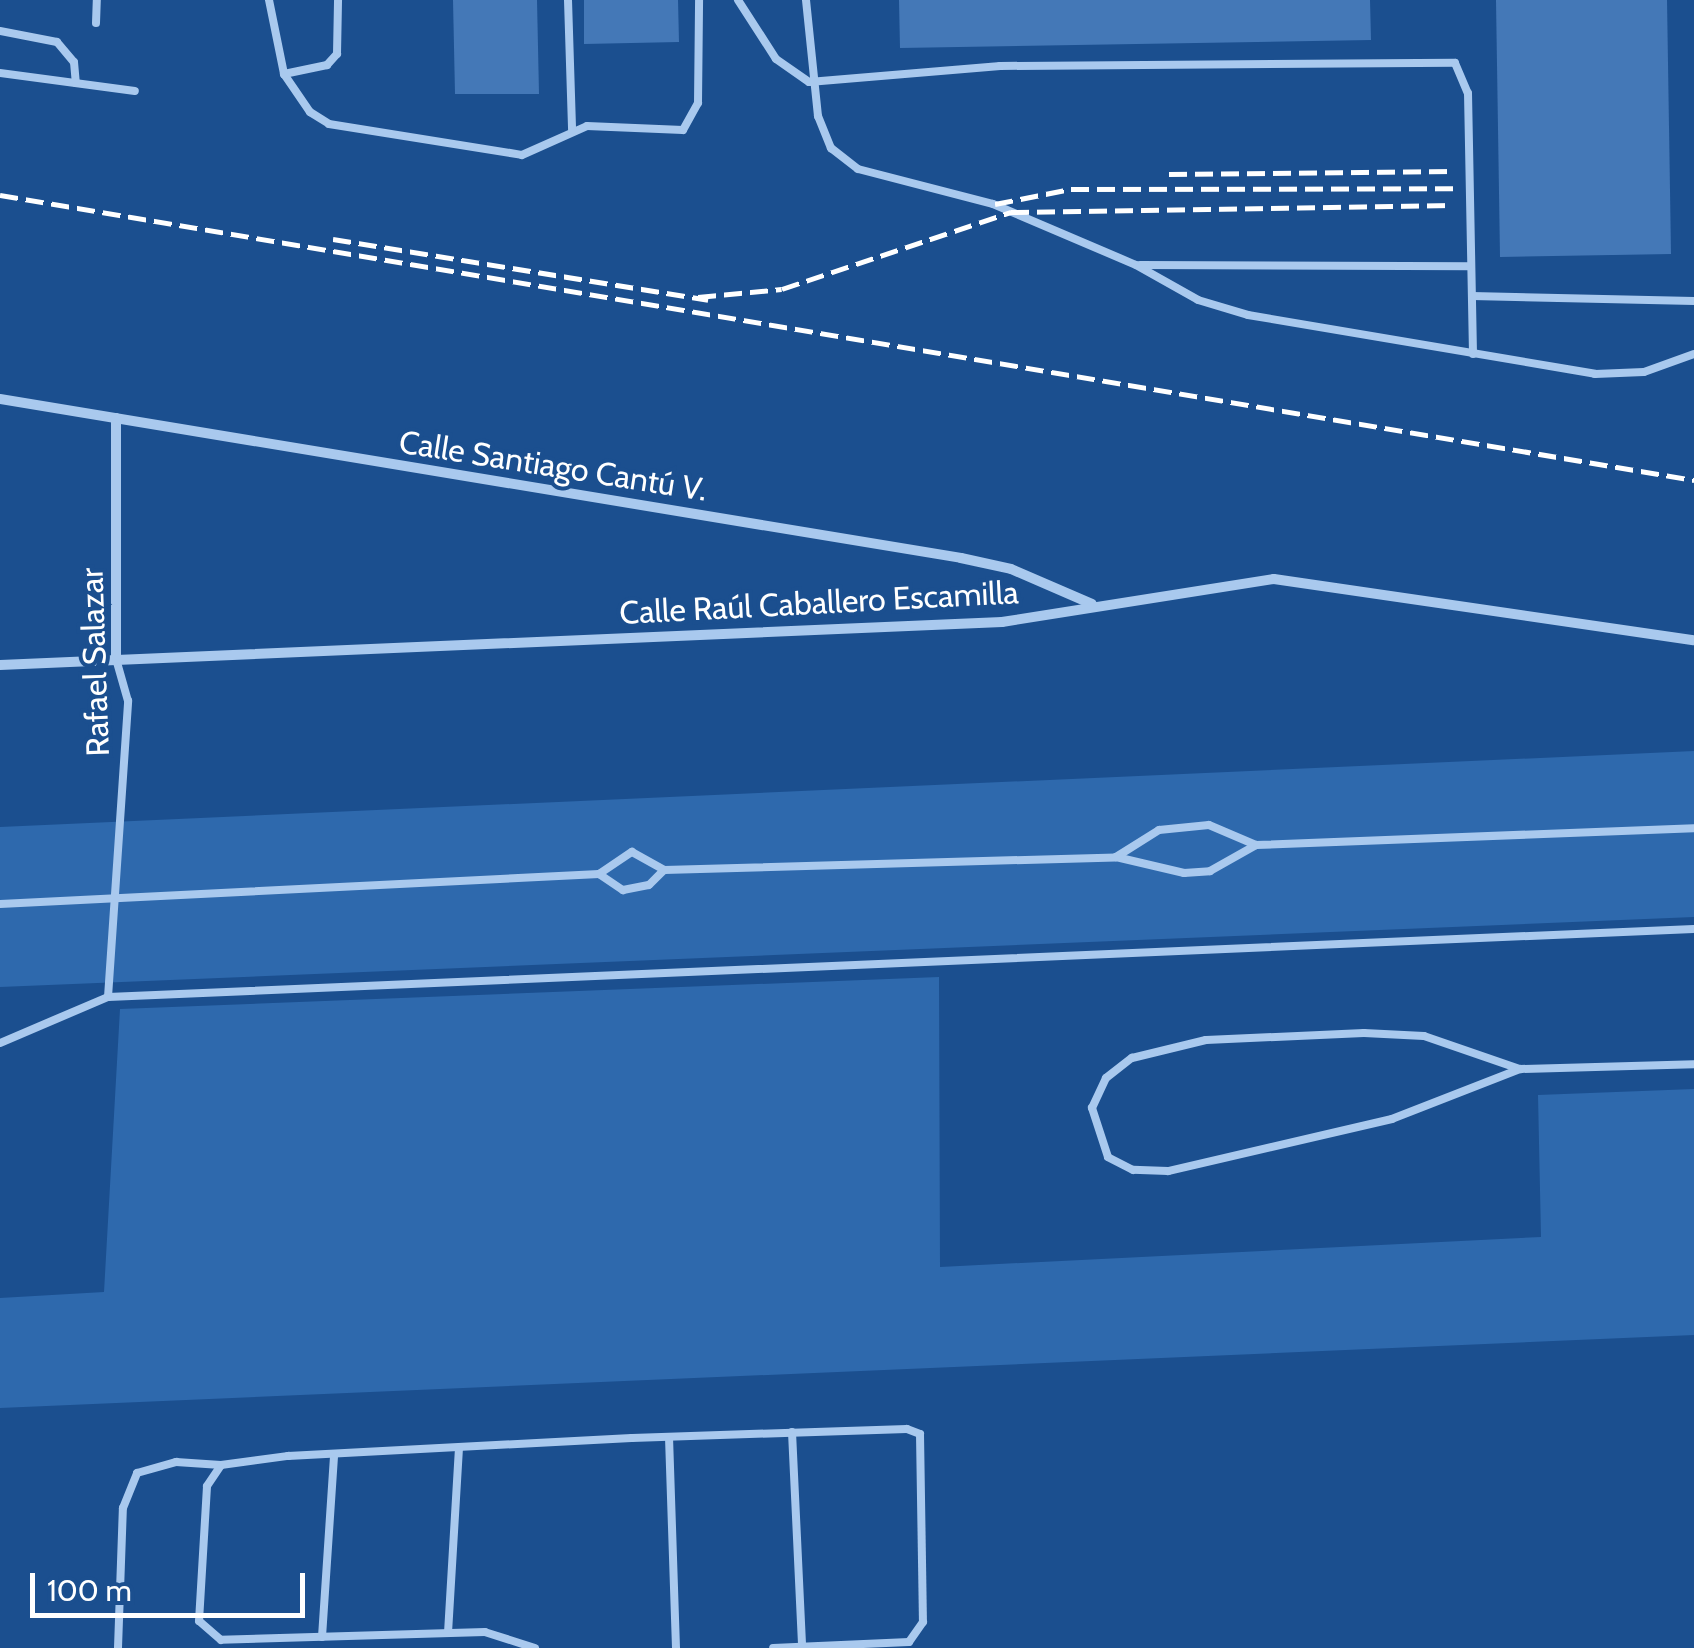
<!DOCTYPE html>
<meta charset="utf-8">
<style>
body{margin:0}
#map{position:relative;width:1694px;height:1648px;overflow:hidden;background:#1b4f8f;font-family:Cabin,sans-serif}
div>[style]{position:absolute}
[style*='--x']{left:calc(var(--x)*1px);top:calc(var(--y)*1px);width:calc(var(--w)*1px);rotate:calc(var(--a)*1deg)}
.green>*{inset:0;background:#2e69ad}
.building>*{inset:0;background:#4478b7}
.service>*{height:8px;margin:-4px;padding:0 4px;transform-origin:4px;border-radius:4px;background:#a9c9ee}
.minor>*{height:10px;margin:-5px;padding:0 5px;transform-origin:5px;border-radius:5px;background:#a9c9ee}
.rail>*{height:5px;margin-top:-2.5px;transform-origin:0;background:repeating-linear-gradient(90deg,#fff 0 18px,transparent 0 26px)}
span{translate:-50% -50%;white-space:nowrap;text-align:center;line-height:1.15;-webkit-text-stroke:8px #1b4f8f;paint-order:stroke}
.street-label{font-size:32px;color:#fff}
.scale{position:absolute;left:30px;top:1573px;width:275px;height:45px;box-sizing:border-box;border:5px solid #fff;border-top:0;padding-left:12px;font-size:30px;line-height:35px;white-space:nowrap;color:#fff;-webkit-text-stroke:8px #1b4f8f;paint-order:stroke}
</style>
<div id="map">
<div class="green">
<div style="clip-path:polygon(1694px 751px,1694px 917px,0 987px,0 827px)"></div>
<div style="clip-path:polygon(939px 977px,940px 1267px,1541px 1237px,1538px 1095px,1694px 1089px,1694px 1335px,0 1408px,0 1298px,104px 1292px,120px 1009px)"></div>
</div>
<div class="building">
<div style="clip-path:polygon(453px 0,537px 0,539px 94px,455px 94px)"></div>
<div style="clip-path:polygon(584px 0,678px 0,679px 42px,584px 44px)"></div>
<div style="clip-path:polygon(899px 0,1370px 0,1371px 40px,900px 48px)"></div>
<div style="clip-path:polygon(1496px 0,1667px 0,1671px 254px,1500px 257px)"></div>
</div>
<div class="service">
<div style="--x:269;--y:0;--w:76;--a:78.5"></div>
<div style="--x:284;--y:74;--w:46;--a:55.6"></div>
<div style="--x:310;--y:112;--w:22;--a:32"></div>
<div style="--x:329;--y:124;--w:195;--a:9.1"></div>
<div style="--x:522;--y:155;--w:71;--a:-24"></div>
<div style="--x:587;--y:126;--w:96;--a:2.4"></div>
<div style="--x:683;--y:130;--w:31;--a:-61"></div>
<div style="--x:698;--y:103;--w:103;--a:-89.4"></div>
<div style="--x:568;--y:0;--w:130;--a:88.2"></div>
<div style="--x:738;--y:0;--w:70;--a:57.2"></div>
<div style="--x:776;--y:59;--w:40;--a:34.9"></div>
<div style="--x:809;--y:82;--w:192;--a:-4.8"></div>
<div style="--x:1000;--y:66;--w:455;--a:-0.4"></div>
<div style="--x:1455;--y:63;--w:33;--a:67"></div>
<div style="--x:1468;--y:93;--w:261;--a:88.9"></div>
<div style="--x:806;--y:0;--w:117;--a:84.1"></div>
<div style="--x:818;--y:116;--w:35;--a:68"></div>
<div style="--x:831;--y:148;--w:34;--a:38"></div>
<div style="--x:858;--y:169;--w:139;--a:14.5"></div>
<div style="--x:993;--y:204;--w:155;--a:23.1"></div>
<div style="--x:1136;--y:265;--w:71;--a:29.4"></div>
<div style="--x:1198;--y:300;--w:52;--a:16.7"></div>
<div style="--x:1248;--y:315;--w:352;--a:9.6"></div>
<div style="--x:1595;--y:374;--w:49;--a:-2.3"></div>
<div style="--x:1644;--y:372;--w:53;--a:-19.8"></div>
<div style="--x:96;--y:23;--w:23;--a:-88"></div>
<div style="--x:0;--y:31;--w:58;--a:10.9"></div>
<div style="--x:57;--y:42;--w:26;--a:50"></div>
<div style="--x:74;--y:62;--w:21;--a:85"></div>
<div style="--x:0;--y:73;--w:136;--a:7.6"></div>
<div style="--x:284;--y:74;--w:44;--a:-11.8"></div>
<div style="--x:327;--y:65;--w:15;--a:-48"></div>
<div style="--x:337;--y:54;--w:54;--a:-88.9"></div>
<div style="--x:1140;--y:265;--w:331;--a:0.2"></div>
<div style="--x:1472;--y:296;--w:222;--a:1.3"></div>
<div style="--x:1116;--y:857;--w:51;--a:-32.1"></div>
<div style="--x:1159;--y:830;--w:50;--a:-5.7"></div>
<div style="--x:1209;--y:825;--w:51;--a:23.1"></div>
<div style="--x:1256;--y:845;--w:438;--a:-2.2"></div>
<div style="--x:599;--y:874;--w:29;--a:34"></div>
<div style="--x:623;--y:890;--w:26;--a:-11"></div>
<div style="--x:649;--y:885;--w:21;--a:-45"></div>
<div style="--x:664;--y:870;--w:452;--a:-1.6"></div>
<div style="--x:1116;--y:857;--w:70;--a:13.2"></div>
<div style="--x:1184;--y:873;--w:26;--a:-4"></div>
<div style="--x:1210;--y:871;--w:53;--a:-29.5"></div>
<div style="--x:0;--y:904;--w:600;--a:-2.87"></div>
<div style="--x:599;--y:874;--w:40;--a:-34"></div>
<div style="--x:632;--y:852;--w:37;--a:29"></div>
<div style="--x:108;--y:997;--w:297;--a:-86.1"></div>
<div style="--x:128;--y:701;--w:44;--a:-105.9"></div>
<div style="--x:0;--y:1043;--w:117;--a:-23.1"></div>
<div style="--x:108;--y:997;--w:1587;--a:-2.46"></div>
<div style="--x:1520;--y:1069;--w:137;--a:158.7"></div>
<div style="--x:1392;--y:1119;--w:230;--a:166.9"></div>
<div style="--x:1168;--y:1171;--w:35;--a:-178"></div>
<div style="--x:1133;--y:1170;--w:28;--a:-153"></div>
<div style="--x:1108;--y:1157;--w:52;--a:-108.1"></div>
<div style="--x:1092;--y:1108;--w:33;--a:-65"></div>
<div style="--x:1106;--y:1078;--w:33;--a:-38"></div>
<div style="--x:1132;--y:1058;--w:76;--a:-13.7"></div>
<div style="--x:1206;--y:1040;--w:158;--a:-2.5"></div>
<div style="--x:1364;--y:1033;--w:60;--a:2.9"></div>
<div style="--x:1424;--y:1036;--w:102;--a:19"></div>
<div style="--x:1520;--y:1069;--w:174;--a:-1.6"></div>
<div style="--x:792;--y:1432;--w:215;--a:87.3"></div>
<div style="--x:669;--y:1437;--w:211;--a:88.1"></div>
<div style="--x:448;--y:1633;--w:183;--a:-86.6"></div>
<div style="--x:322;--y:1637;--w:182;--a:-86.2"></div>
<div style="--x:118;--y:1648;--w:140;--a:-88"></div>
<div style="--x:123;--y:1508;--w:38;--a:-68"></div>
<div style="--x:137;--y:1473;--w:41;--a:-15.8"></div>
<div style="--x:176;--y:1462;--w:45;--a:3.8"></div>
<div style="--x:535;--y:1648;--w:52;--a:-162.3"></div>
<div style="--x:485;--y:1632;--w:264;--a:178.3"></div>
<div style="--x:221;--y:1640;--w:29;--a:-139"></div>
<div style="--x:199;--y:1621;--w:135;--a:-86.6"></div>
<div style="--x:207;--y:1486;--w:25;--a:-56"></div>
<div style="--x:221;--y:1465;--w:68;--a:-7.7"></div>
<div style="--x:288;--y:1456;--w:344;--a:-3"></div>
<div style="--x:632;--y:1438;--w:275;--a:-1.9"></div>
<div style="--x:907;--y:1429;--w:14;--a:21"></div>
<div style="--x:920;--y:1434;--w:188;--a:89.1"></div>
<div style="--x:923;--y:1622;--w:24;--a:125"></div>
<div style="--x:909;--y:1642;--w:136;--a:177.5"></div>
</div>
<div class="minor">
<div style="--x:0;--y:399;--w:974;--a:9.39"></div>
<div style="--x:961;--y:558;--w:51;--a:12.4"></div>
<div style="--x:1011;--y:569;--w:88;--a:23.4"></div>
<div style="--x:116;--y:659;--w:241;--a:-90"></div>
<div style="--x:0;--y:665;--w:1003;--a:-2.46"></div>
<div style="--x:1002;--y:622;--w:275;--a:-9"></div>
<div style="--x:1274;--y:579;--w:424;--a:8.3"></div>
</div>
<div class="rail">
<div style="--x:1169;--y:174;--w:285;--a:-0.6"></div>
<div style="--x:0;--y:195;--w:1718;--a:9.55"></div>
<div style="--x:995;--y:204;--w:77;--a:-11.2"></div>
<div style="--x:1071;--y:189;--w:383;--a:-0.1"></div>
<div style="--x:333;--y:239;--w:380;--a:9.2"></div>
<div style="--x:698;--y:297;--w:84;--a:-5.4"></div>
<div style="--x:782;--y:289;--w:242;--a:-18.6"></div>
<div style="--x:1011;--y:212;--w:442;--a:-0.9"></div>
</div>
<div class="street-label">
<span style="left:553px;top:466px;rotate:9deg">Calle Santiago Cantú V.</span>
<span style="left:819px;top:603px;rotate:-3deg">Calle Raúl Caballero Escamilla</span>
<span style="left:95px;top:662px;rotate:-92deg">Rafael Salazar</span>
</div>
<div class="scale">100 m</div>
</div>
